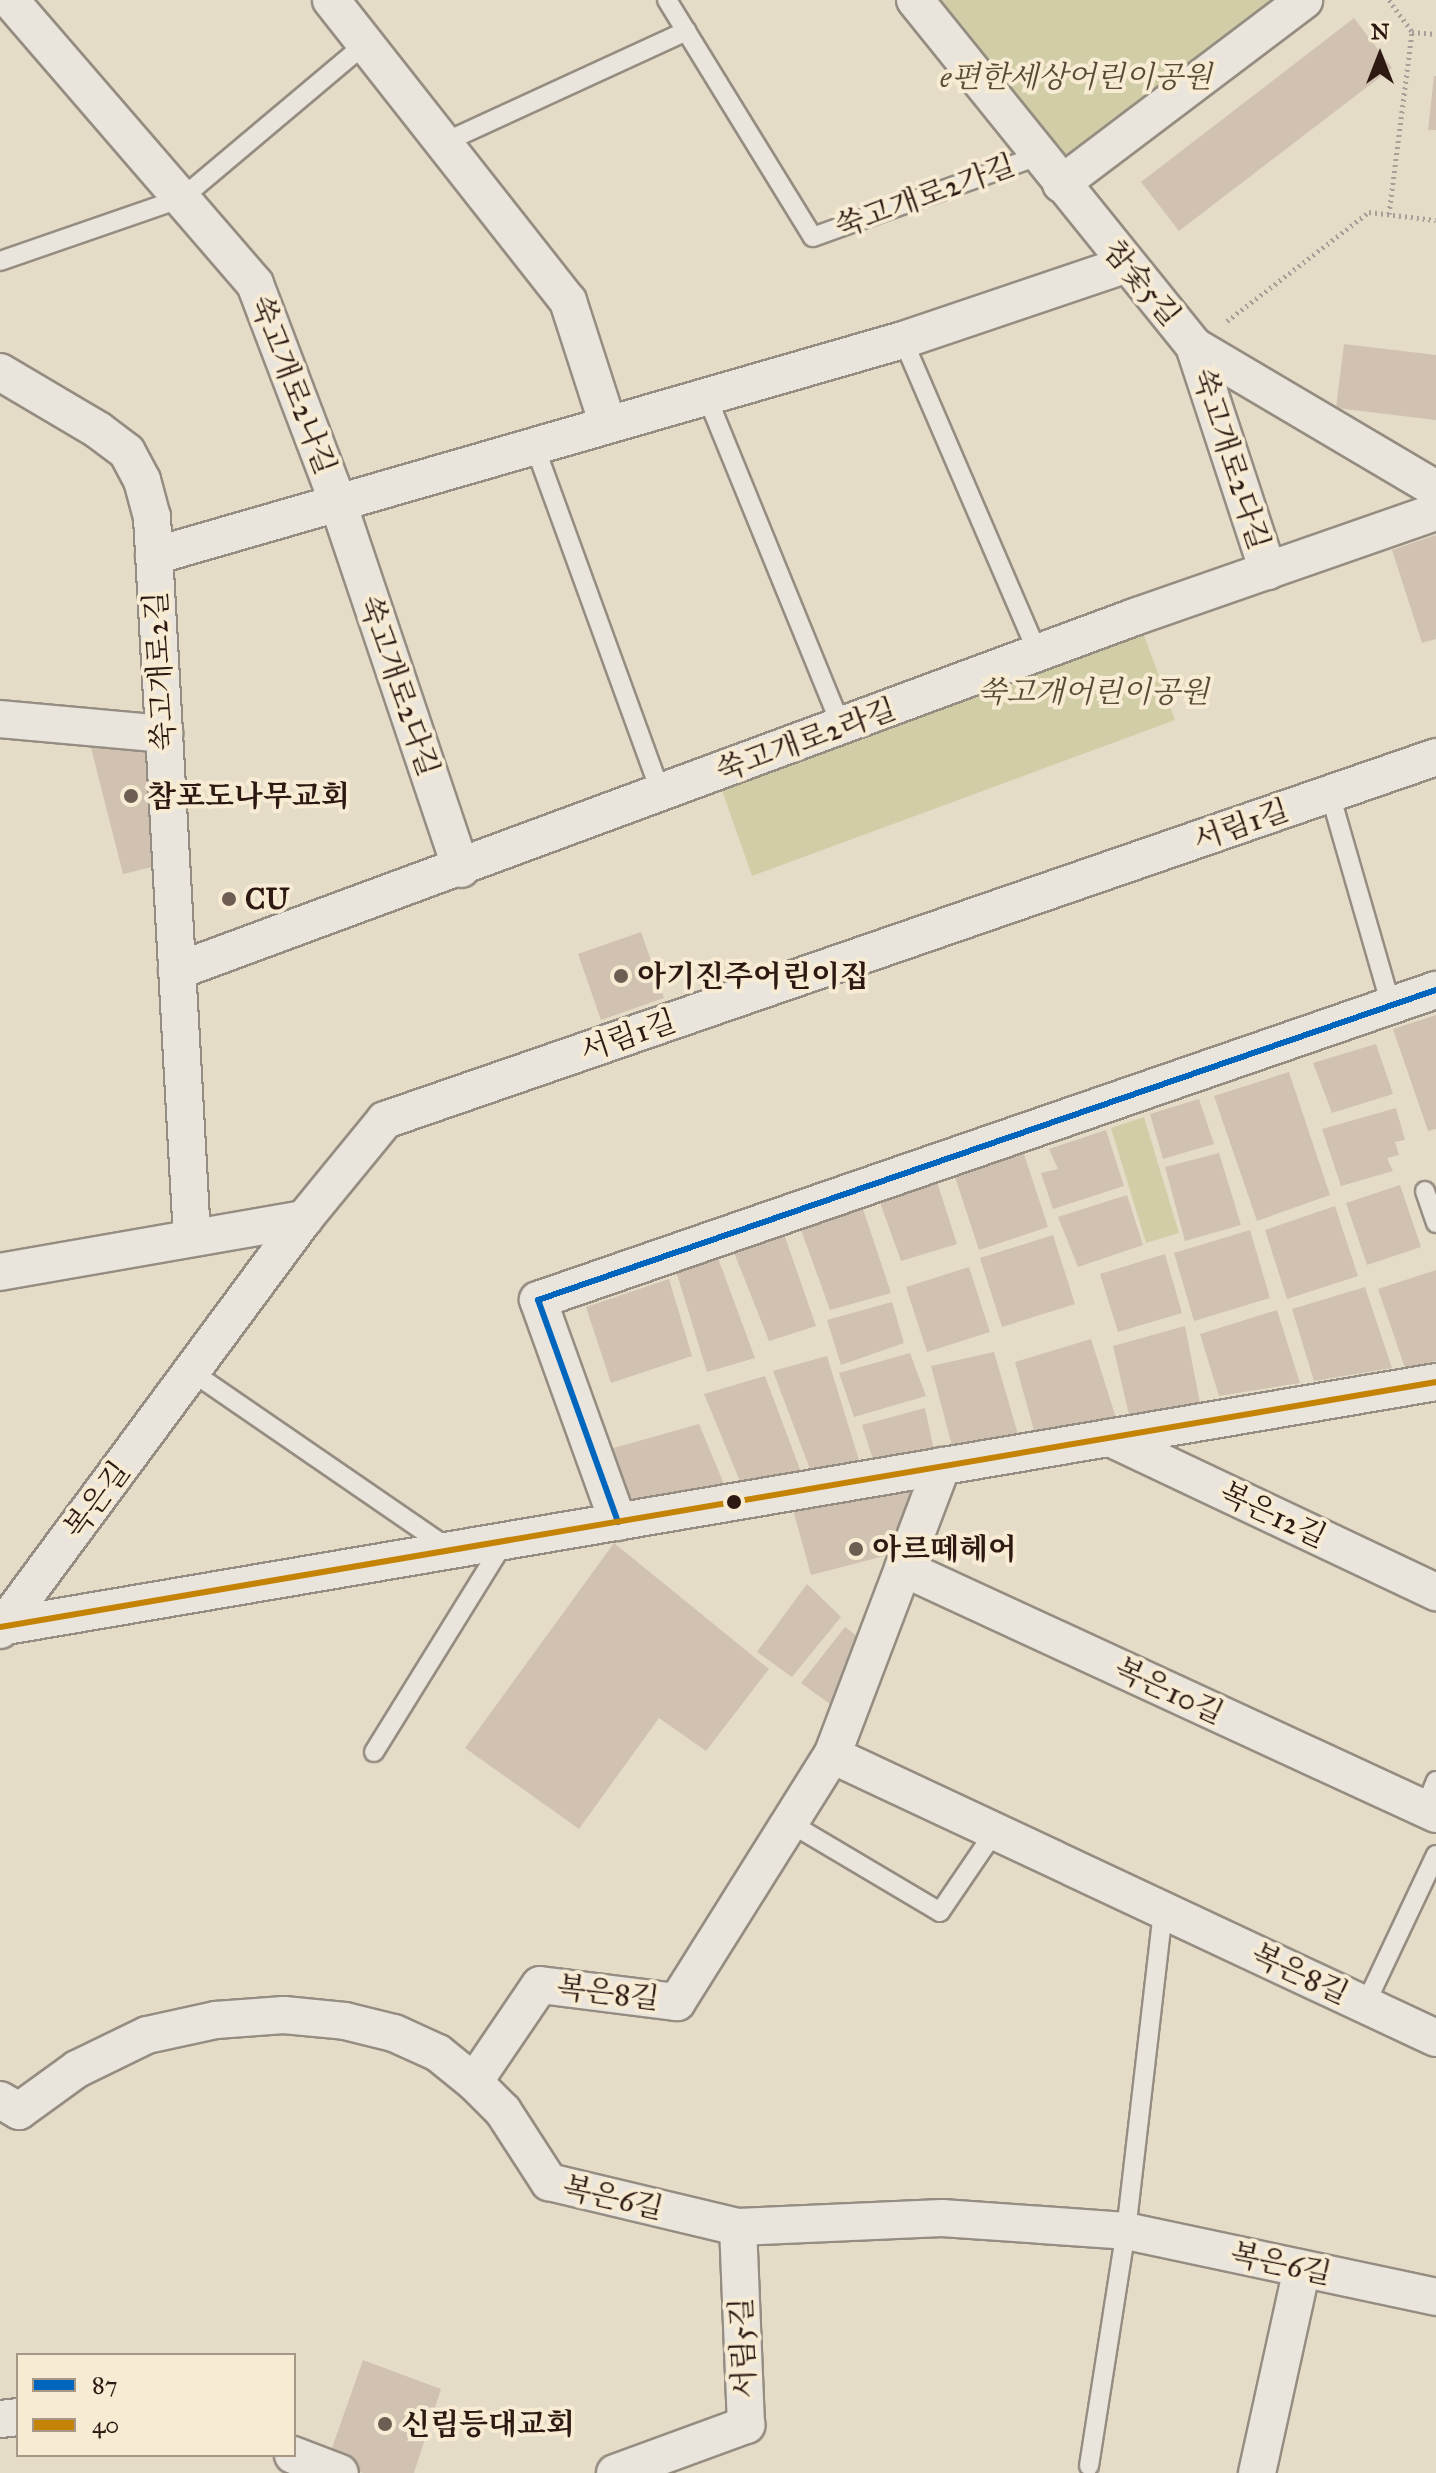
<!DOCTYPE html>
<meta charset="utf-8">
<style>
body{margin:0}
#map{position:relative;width:1436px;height:2473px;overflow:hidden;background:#e5dcc8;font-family:"IM FELL Great Primer","Noto Serif KR",serif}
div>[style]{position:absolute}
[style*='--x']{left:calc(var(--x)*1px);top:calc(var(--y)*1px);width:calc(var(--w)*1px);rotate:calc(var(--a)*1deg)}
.green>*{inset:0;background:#d1cda7}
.building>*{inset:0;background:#d1c1b1}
.path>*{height:5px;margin-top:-2.5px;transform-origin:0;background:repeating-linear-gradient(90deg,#a7a098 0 2px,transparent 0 6px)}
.roads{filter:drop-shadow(2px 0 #958d81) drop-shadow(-2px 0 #958d81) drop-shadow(0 2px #958d81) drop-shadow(0 -2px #958d81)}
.lane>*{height:18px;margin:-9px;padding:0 9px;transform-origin:9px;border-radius:9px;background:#eae5dc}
.street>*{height:36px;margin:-18px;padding:0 18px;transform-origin:18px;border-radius:18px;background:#eae5dc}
.bus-1>*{height:6px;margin:-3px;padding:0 3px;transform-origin:3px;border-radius:3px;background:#0065bd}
.bus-2>*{height:6px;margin:-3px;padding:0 3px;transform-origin:3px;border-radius:3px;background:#c48304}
.dots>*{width:22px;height:22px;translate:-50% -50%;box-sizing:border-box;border:4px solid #f7ebd3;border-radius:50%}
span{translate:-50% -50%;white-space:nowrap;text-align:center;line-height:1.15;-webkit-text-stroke:8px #f7ebd3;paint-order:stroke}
.park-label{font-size:30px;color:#594b37;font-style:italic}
.street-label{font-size:30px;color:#2d1912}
.poi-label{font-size:30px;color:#2d1912;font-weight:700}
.left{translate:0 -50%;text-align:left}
.legend{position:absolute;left:16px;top:2353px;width:280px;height:104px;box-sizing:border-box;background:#f7ebd3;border:2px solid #a69786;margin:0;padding:10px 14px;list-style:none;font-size:24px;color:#2d1912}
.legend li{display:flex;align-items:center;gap:16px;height:40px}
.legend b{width:40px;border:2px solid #a69786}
.north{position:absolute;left:1340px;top:16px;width:80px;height:80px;-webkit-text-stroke:6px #f7ebd3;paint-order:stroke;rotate:0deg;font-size:22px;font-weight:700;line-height:32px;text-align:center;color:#2d1912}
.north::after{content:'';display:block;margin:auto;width:28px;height:36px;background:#2d1912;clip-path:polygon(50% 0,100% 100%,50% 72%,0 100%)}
</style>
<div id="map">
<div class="green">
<div style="clip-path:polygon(915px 0,1304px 0,1061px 184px)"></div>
<div style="clip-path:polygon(1137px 616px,1175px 720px,752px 876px,716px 773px)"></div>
<div style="clip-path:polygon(1144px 1117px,1179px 1233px,1146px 1243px,1111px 1128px)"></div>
</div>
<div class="building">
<div style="clip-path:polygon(1354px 18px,1392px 68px,1179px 231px,1141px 182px)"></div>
<div style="clip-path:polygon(1434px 76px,1436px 76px,1436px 130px,1428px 130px)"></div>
<div style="clip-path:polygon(1344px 344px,1436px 355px,1436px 420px,1336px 408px)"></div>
<div style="clip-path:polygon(1436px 535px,1436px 639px,1422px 643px,1392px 550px)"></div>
<div style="clip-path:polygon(88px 736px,157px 742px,156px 866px,123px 874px)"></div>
<div style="clip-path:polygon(641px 932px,664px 998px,601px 1020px,578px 954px)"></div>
<div style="clip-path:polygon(1436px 1015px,1436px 1129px,1428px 1131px,1393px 1029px)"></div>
<div style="clip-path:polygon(1376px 1044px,1393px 1094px,1332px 1113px,1313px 1063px)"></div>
<div style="clip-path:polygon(1289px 1072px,1330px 1195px,1257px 1221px,1214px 1096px)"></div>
<div style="clip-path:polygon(1199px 1099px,1214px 1144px,1163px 1159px,1150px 1114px)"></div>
<div style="clip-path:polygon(1396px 1108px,1405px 1140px,1395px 1142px,1399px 1155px,1387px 1158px,1393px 1171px,1341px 1186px,1322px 1129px)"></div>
<div style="clip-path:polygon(1106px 1130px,1124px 1186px,1053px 1209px,1041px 1173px,1058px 1169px,1049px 1149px)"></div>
<div style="clip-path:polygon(1023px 1151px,1048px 1227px,979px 1250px,954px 1174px)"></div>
<div style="clip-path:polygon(1219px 1153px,1241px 1225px,1185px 1241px,1165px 1167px)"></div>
<div style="clip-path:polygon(936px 1179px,957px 1244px,901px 1261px,878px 1197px)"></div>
<div style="clip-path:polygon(1400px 1185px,1421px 1247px,1367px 1265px,1346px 1203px)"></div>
<div style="clip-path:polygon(1127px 1195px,1143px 1245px,1078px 1267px,1058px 1217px)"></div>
<div style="clip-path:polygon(862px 1206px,891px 1293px,830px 1310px,800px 1227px)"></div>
<div style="clip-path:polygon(1335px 1206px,1358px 1276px,1287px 1299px,1265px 1230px)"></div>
<div style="clip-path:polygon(1250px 1230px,1270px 1298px,1194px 1321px,1174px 1253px)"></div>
<div style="clip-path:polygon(784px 1234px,816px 1326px,769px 1341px,733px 1250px)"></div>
<div style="clip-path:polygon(1053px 1235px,1075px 1304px,1002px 1327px,980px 1258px)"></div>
<div style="clip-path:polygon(1165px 1254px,1182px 1313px,1118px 1332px,1100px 1274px)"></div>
<div style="clip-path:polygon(718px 1258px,755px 1358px,707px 1372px,676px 1271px)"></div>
<div style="clip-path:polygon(969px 1267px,990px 1332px,927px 1352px,906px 1287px)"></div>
<div style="clip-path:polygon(1436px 1270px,1436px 1361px,1405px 1368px,1378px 1289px)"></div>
<div style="clip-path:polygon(669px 1279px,692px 1356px,611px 1383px,586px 1307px)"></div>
<div style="clip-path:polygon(1365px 1287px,1392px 1368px,1314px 1381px,1292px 1309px)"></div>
<div style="clip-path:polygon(892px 1302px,904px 1343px,841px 1365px,827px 1320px)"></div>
<div style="clip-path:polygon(1277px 1310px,1300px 1383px,1219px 1396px,1200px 1334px)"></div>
<div style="clip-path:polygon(1185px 1326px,1200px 1403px,1129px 1415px,1113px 1346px)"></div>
<div style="clip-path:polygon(1091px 1339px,1117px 1421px,1036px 1438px,1015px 1362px)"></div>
<div style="clip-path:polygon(994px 1352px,1019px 1438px,953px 1450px,931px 1366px)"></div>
<div style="clip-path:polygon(910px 1353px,926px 1396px,854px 1417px,839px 1373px)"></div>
<div style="clip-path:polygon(827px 1356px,862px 1470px,814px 1480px,773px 1371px)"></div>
<div style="clip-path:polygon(765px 1376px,804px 1480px,744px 1491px,704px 1394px)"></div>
<div style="clip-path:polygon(925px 1408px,935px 1455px,876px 1469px,862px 1425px)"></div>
<div style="clip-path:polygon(699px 1424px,727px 1491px,627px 1512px,603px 1451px)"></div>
<div style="clip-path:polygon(920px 1483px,892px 1554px,811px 1575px,792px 1506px)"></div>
<div style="clip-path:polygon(614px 1543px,769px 1669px,706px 1751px,659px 1718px,579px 1829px,465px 1748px)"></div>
<div style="clip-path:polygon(807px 1584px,841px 1617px,792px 1677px,757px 1652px)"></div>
<div style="clip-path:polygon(845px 1627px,865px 1642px,838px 1710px,801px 1683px)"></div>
<div style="clip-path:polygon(363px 2360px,441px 2389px,414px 2473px,363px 2473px,328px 2459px)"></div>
</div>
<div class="path">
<div style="--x:1389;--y:0;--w:39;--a:54"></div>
<div style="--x:1412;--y:32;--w:24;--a:5"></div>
<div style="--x:1389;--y:214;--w:183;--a:-82.8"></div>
<div style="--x:1227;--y:321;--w:179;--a:-37.5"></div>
<div style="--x:1369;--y:212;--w:67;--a:6.8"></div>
</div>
<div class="roads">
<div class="lane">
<div style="--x:667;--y:0;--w:278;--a:58.4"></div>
<div style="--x:813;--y:237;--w:239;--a:-19.8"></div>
<div style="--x:443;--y:143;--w:268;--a:-24.7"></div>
<div style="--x:0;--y:261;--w:193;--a:-19.1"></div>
<div style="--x:182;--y:198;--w:239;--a:-40.1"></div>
<div style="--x:903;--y:340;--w:341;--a:66.7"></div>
<div style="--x:707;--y:397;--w:357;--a:67.8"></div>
<div style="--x:535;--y:447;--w:369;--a:70"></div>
<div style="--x:1330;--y:794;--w:221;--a:73.9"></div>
<div style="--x:1425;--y:1191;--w:34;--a:71"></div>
<div style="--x:192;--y:1372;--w:313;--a:34.5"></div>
<div style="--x:374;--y:1752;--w:248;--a:-58.2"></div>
<div style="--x:1425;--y:1808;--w:29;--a:-68"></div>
<div style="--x:790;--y:1823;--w:174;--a:30.7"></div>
<div style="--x:940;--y:1912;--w:98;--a:-55.8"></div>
<div style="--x:1365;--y:2005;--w:166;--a:-64.7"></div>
<div style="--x:1089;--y:2466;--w:238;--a:-81.1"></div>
<div style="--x:1126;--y:2231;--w:322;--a:-83.4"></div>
</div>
<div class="street">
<div style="--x:10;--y:0;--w:375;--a:49.2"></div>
<div style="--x:255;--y:284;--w:234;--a:69.2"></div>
<div style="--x:338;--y:503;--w:386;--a:71.4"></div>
<div style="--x:331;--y:0;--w:383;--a:51.8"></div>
<div style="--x:568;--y:301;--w:130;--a:72.1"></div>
<div style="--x:915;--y:0;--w:444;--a:51.1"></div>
<div style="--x:1194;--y:346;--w:281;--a:30.6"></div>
<div style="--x:1061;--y:184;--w:305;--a:-37.1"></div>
<div style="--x:1194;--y:346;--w:237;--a:71.8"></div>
<div style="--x:0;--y:372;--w:114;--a:30.6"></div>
<div style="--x:98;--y:430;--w:36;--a:37"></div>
<div style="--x:127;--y:452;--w:32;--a:62"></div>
<div style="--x:142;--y:480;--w:38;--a:75"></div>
<div style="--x:152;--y:517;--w:720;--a:86.82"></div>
<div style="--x:154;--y:556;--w:780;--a:-16.09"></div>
<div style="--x:903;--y:340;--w:234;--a:-18.7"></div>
<div style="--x:0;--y:719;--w:165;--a:5.2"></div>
<div style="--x:177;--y:971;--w:1024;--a:-20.29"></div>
<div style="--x:1137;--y:616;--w:317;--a:-19.2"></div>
<div style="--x:0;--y:1272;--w:309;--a:-9.9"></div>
<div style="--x:304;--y:1219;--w:128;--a:-50.7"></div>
<div style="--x:385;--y:1120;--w:1112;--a:-19.05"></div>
<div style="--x:1110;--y:1438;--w:361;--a:25.3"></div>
<div style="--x:942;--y:1466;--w:309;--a:110.8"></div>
<div style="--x:832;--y:1755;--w:667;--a:25.11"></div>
<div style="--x:618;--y:1522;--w:236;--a:-109.8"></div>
<div style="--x:538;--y:1300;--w:950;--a:-19.05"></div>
<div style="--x:903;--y:1568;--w:587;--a:24.78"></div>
<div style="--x:0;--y:1627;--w:1457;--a:-9.68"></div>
<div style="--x:0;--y:1630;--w:511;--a:-53.51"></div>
<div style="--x:474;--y:2082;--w:117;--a:-55.8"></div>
<div style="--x:540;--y:1985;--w:138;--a:7.1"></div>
<div style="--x:677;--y:2002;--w:292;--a:-57.9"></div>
<div style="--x:0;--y:2100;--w:22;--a:30"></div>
<div style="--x:19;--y:2111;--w:72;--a:-35.9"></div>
<div style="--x:77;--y:2069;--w:78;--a:-25.9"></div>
<div style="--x:147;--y:2035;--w:71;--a:-12.3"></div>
<div style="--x:216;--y:2020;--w:68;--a:-4.2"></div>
<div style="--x:284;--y:2015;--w:61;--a:5.6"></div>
<div style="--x:345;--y:2021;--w:50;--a:13.8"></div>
<div style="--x:394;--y:2033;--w:48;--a:24.4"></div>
<div style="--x:438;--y:2053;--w:46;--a:38.9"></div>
<div style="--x:474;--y:2082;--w:41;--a:45"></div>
<div style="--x:503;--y:2111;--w:85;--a:57.1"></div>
<div style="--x:549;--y:2182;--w:194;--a:13.4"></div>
<div style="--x:738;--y:2227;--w:204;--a:-2.5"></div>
<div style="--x:942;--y:2218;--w:184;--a:4"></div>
<div style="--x:1126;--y:2231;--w:317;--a:12"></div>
<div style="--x:0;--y:2419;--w:18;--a:-6"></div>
<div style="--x:293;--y:2455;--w:50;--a:21"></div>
<div style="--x:615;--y:2473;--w:140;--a:-20.1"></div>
<div style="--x:746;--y:2425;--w:198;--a:-92.3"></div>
<div style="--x:1257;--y:2473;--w:209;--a:-77.6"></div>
</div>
</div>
<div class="bus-1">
<div style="--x:618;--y:1522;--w:236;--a:-109.8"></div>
<div style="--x:538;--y:1300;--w:950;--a:-19.05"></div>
</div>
<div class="bus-2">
<div style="--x:0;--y:1627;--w:1457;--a:-9.68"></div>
</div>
<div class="dots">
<div style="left:131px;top:796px;background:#6d5d52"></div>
<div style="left:229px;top:899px;background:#6d5d52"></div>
<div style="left:621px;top:976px;background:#6d5d52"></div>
<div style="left:734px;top:1502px;background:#2d1912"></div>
<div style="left:856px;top:1549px;background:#6d5d52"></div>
<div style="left:385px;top:2424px;background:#6d5d52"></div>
</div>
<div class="park-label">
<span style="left:1076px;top:77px">e편한세상어린이공원</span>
<span style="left:1093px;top:692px">쑥고개어린이공원</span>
</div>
<div class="street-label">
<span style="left:925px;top:196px;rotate:-20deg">쑥고개로2가길</span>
<span style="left:1142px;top:283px;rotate:50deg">참숯5길</span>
<span style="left:293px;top:385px;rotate:69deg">쑥고개로2나길</span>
<span style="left:1231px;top:459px;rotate:72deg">쑥고개로2다길</span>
<span style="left:160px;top:671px;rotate:-93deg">쑥고개로2길</span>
<span style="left:399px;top:686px;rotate:71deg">쑥고개로2다길</span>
<span style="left:806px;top:740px;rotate:-20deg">쑥고개로2라길</span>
<span style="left:1241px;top:825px;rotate:-19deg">서림1길</span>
<span style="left:628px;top:1036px;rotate:-19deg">서림1길</span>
<span style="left:97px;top:1500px;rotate:-53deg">복은길</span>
<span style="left:1273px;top:1515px;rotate:25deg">복은12길</span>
<span style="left:1169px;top:1691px;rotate:25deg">복은10길</span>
<span style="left:1300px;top:1974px;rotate:25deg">복은8길</span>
<span style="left:608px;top:1993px;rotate:7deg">복은8길</span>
<span style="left:613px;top:2198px;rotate:13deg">복은6길</span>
<span style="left:1281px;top:2264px;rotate:12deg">복은6길</span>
<span style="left:743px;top:2348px;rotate:-92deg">서림5길</span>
</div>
<div class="poi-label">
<span class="left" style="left:147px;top:796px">참포도나무교회</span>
<span class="left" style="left:245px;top:899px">CU</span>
<span class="left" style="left:637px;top:976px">아기진주어린이집</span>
<span class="left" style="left:872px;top:1549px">아르떼헤어</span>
<span class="left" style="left:401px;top:2424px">신림등대교회</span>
</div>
<ul class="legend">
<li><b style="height:10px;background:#0065bd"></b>87</li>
<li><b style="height:10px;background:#c48304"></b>40</li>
</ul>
<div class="north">N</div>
</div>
